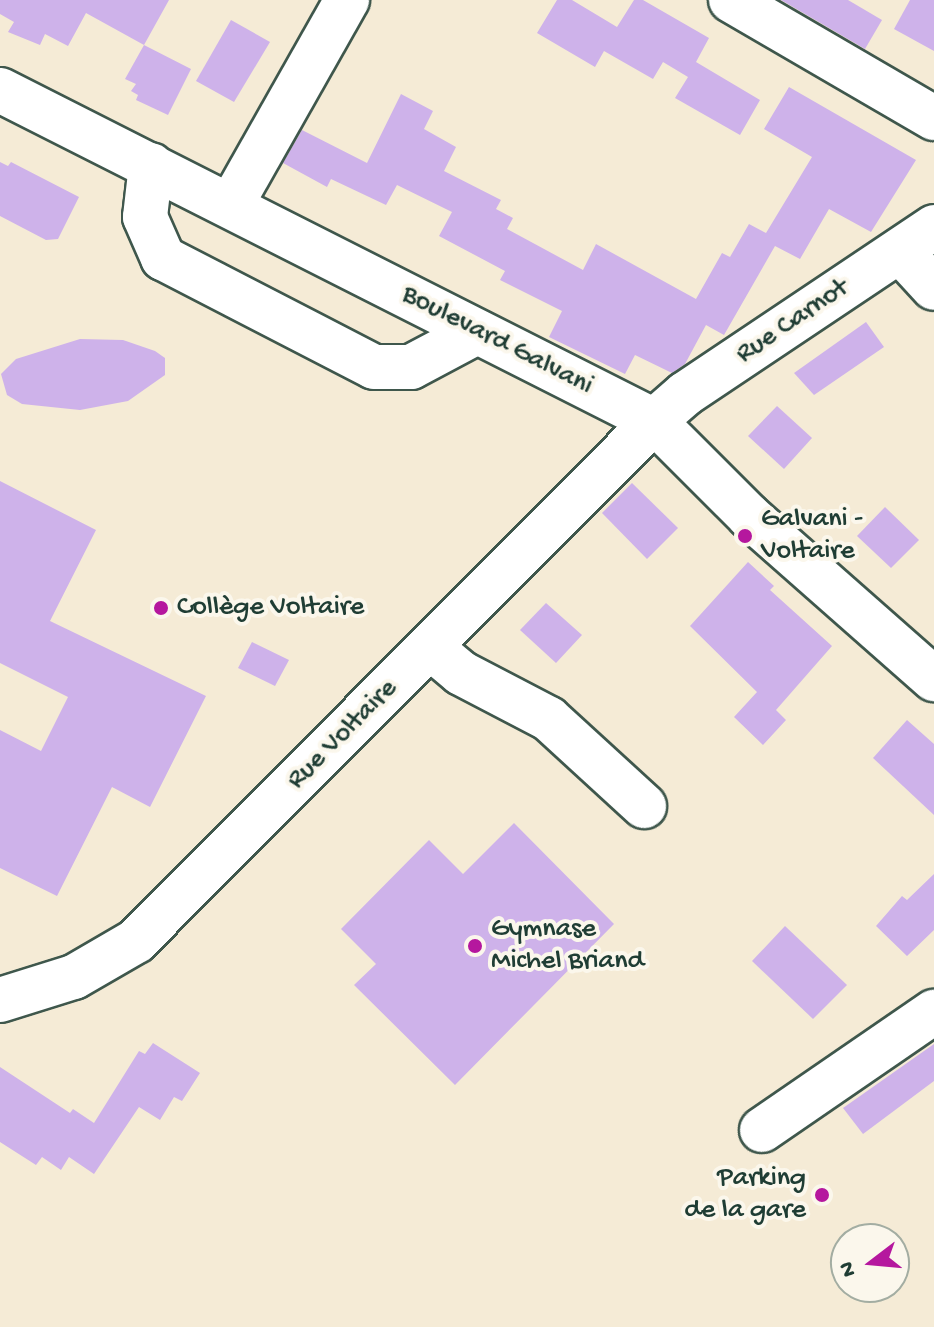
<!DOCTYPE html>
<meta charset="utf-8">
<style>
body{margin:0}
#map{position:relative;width:934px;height:1327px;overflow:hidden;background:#f5ebd6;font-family:"Gochi Hand",sans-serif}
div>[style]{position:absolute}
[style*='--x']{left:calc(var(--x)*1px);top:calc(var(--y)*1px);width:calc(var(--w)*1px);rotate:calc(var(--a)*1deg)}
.building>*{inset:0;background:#ceb2ea}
.roads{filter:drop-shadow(2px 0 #3f574c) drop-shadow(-2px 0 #3f574c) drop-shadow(0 2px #3f574c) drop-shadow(0 -2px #3f574c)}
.minor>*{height:44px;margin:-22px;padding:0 22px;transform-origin:22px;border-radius:22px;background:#fff}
.dots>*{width:22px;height:22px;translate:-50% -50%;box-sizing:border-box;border:4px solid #fbf7ec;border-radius:50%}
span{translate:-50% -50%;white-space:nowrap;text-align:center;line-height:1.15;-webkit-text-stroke:8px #fbf7ec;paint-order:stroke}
.street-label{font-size:28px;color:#1f3d34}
.poi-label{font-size:28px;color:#1f3d34}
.left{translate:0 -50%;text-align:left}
.right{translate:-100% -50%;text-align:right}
.north{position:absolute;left:830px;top:1223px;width:80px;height:80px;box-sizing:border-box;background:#fbf7ec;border:2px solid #a3ada2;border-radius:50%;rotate:254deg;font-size:22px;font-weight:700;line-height:32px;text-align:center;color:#1f3d34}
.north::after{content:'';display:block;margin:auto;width:28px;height:36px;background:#b5179e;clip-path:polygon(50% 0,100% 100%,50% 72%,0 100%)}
</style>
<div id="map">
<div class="building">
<div style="clip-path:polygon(0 0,169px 0,144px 45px,191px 69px,168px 115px,136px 100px,138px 95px,131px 91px,136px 84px,125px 79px,144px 45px,86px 13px,68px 46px,45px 34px,40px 45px,8px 32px,14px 22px,0 14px)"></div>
<div style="clip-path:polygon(557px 0,572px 0,617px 27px,634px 0,643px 0,709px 38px,696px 62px,760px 100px,740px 135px,675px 98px,688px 77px,663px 62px,653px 79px,604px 51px,595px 67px,537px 33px)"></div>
<div style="clip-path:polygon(781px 0,848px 0,882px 20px,865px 49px)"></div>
<div style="clip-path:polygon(910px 0,934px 0,934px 51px,894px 29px)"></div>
<div style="clip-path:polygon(231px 20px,270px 42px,234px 102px,196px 81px)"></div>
<div style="clip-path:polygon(789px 87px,916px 160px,871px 232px,829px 209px,800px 259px,775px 246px,724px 335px,706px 325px,685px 364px,672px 373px,635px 355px,625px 374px,549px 337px,562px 311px,500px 280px,505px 271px,439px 236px,452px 212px,397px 185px,386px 205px,331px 179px,327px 187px,283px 163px,302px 130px,367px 163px,401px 94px,433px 111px,424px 129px,456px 147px,444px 171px,501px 200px,496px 209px,513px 218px,507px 229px,583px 270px,596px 244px,696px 299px,722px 253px,730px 257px,749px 224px,766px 233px,812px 157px,764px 129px)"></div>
<div style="clip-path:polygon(0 162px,8px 166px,11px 162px,79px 197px,58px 239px,46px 240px,0 216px)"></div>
<div style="clip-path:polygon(866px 322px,884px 347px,814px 395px,794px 373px)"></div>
<div style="clip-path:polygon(80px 339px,123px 340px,155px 351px,165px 358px,165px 375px,128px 401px,80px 410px,22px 404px,7px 395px,1px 374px,16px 359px)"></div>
<div style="clip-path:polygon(777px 406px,812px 438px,784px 469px,748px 436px)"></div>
<div style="clip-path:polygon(0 481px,96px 530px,50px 621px,206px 696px,150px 807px,112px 787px,57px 896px,0 868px,0 730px,41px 751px,68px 697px,0 663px)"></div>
<div style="clip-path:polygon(632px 483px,678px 528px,647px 559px,602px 513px)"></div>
<div style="clip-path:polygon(885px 507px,919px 540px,891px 568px,857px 536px)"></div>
<div style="clip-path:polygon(748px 562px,774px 586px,770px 590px,832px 646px,776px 710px,786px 720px,763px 745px,734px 717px,757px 692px,761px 696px,690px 626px)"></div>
<div style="clip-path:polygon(546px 603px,582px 635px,556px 663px,520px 630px)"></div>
<div style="clip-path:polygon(252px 642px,289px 660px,275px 686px,238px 668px)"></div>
<div style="clip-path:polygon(907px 720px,934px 744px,934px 815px,873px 758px)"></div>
<div style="clip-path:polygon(514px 823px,614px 924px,455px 1085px,354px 985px,376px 964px,341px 929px,429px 840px,463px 874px)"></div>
<div style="clip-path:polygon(934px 874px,934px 930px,907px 956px,876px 926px,902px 896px,907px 900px)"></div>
<div style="clip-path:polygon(785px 926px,847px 985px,813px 1019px,752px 961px)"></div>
<div style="clip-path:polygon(153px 1043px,200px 1073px,182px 1101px,174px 1097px,160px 1120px,139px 1107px,94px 1174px,69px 1157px,61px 1170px,42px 1157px,36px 1165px,0 1142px,0 1067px,70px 1113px,73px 1109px,94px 1123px,139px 1051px,145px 1054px)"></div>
<div style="clip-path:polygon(934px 1044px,934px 1081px,863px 1134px,843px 1108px)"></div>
</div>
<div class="roads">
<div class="minor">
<div style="--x:731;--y:0;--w:235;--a:30.2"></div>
<div style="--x:0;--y:90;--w:733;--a:26.84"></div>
<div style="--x:654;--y:421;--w:134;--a:45"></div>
<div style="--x:749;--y:516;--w:247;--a:41.4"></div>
<div style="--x:151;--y:165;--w:52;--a:96.6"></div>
<div style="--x:145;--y:217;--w:45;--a:66.3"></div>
<div style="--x:163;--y:258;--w:237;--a:27.3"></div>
<div style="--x:374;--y:367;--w:37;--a:0"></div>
<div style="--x:411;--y:367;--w:75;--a:-27.9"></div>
<div style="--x:231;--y:205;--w:236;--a:-60.5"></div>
<div style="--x:900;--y:251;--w:50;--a:47.4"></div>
<div style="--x:430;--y:647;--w:40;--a:40"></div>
<div style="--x:461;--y:673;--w:99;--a:27.6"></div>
<div style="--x:549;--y:719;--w:129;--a:42.5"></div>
<div style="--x:0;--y:1000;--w:77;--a:-17.3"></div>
<div style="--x:74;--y:977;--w:72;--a:-30.1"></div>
<div style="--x:136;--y:941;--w:734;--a:-45.11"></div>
<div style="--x:654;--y:421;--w:41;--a:-41.1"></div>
<div style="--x:685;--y:394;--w:300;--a:-33.8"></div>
<div style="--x:762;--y:1130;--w:209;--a:-34.5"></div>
</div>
</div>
<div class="dots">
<div style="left:745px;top:536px;background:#b5179e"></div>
<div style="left:161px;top:608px;background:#b5179e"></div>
<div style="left:475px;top:946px;background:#b5179e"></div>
<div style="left:822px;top:1195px;background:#b5179e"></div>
</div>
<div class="street-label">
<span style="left:793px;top:322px;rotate:-34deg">Rue Carnot</span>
<span style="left:497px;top:341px;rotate:27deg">Boulevard Galvani</span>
<span style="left:343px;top:735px;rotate:-45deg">Rue Voltaire</span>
</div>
<div class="poi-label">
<span class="left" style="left:761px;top:536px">Galvani -<br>Voltaire</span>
<span class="left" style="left:177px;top:608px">Collège Voltaire</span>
<span class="left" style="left:491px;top:946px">Gymnase<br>Michel Briand</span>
<span class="right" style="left:806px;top:1195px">Parking<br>de la gare</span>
</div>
<div class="north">N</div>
</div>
